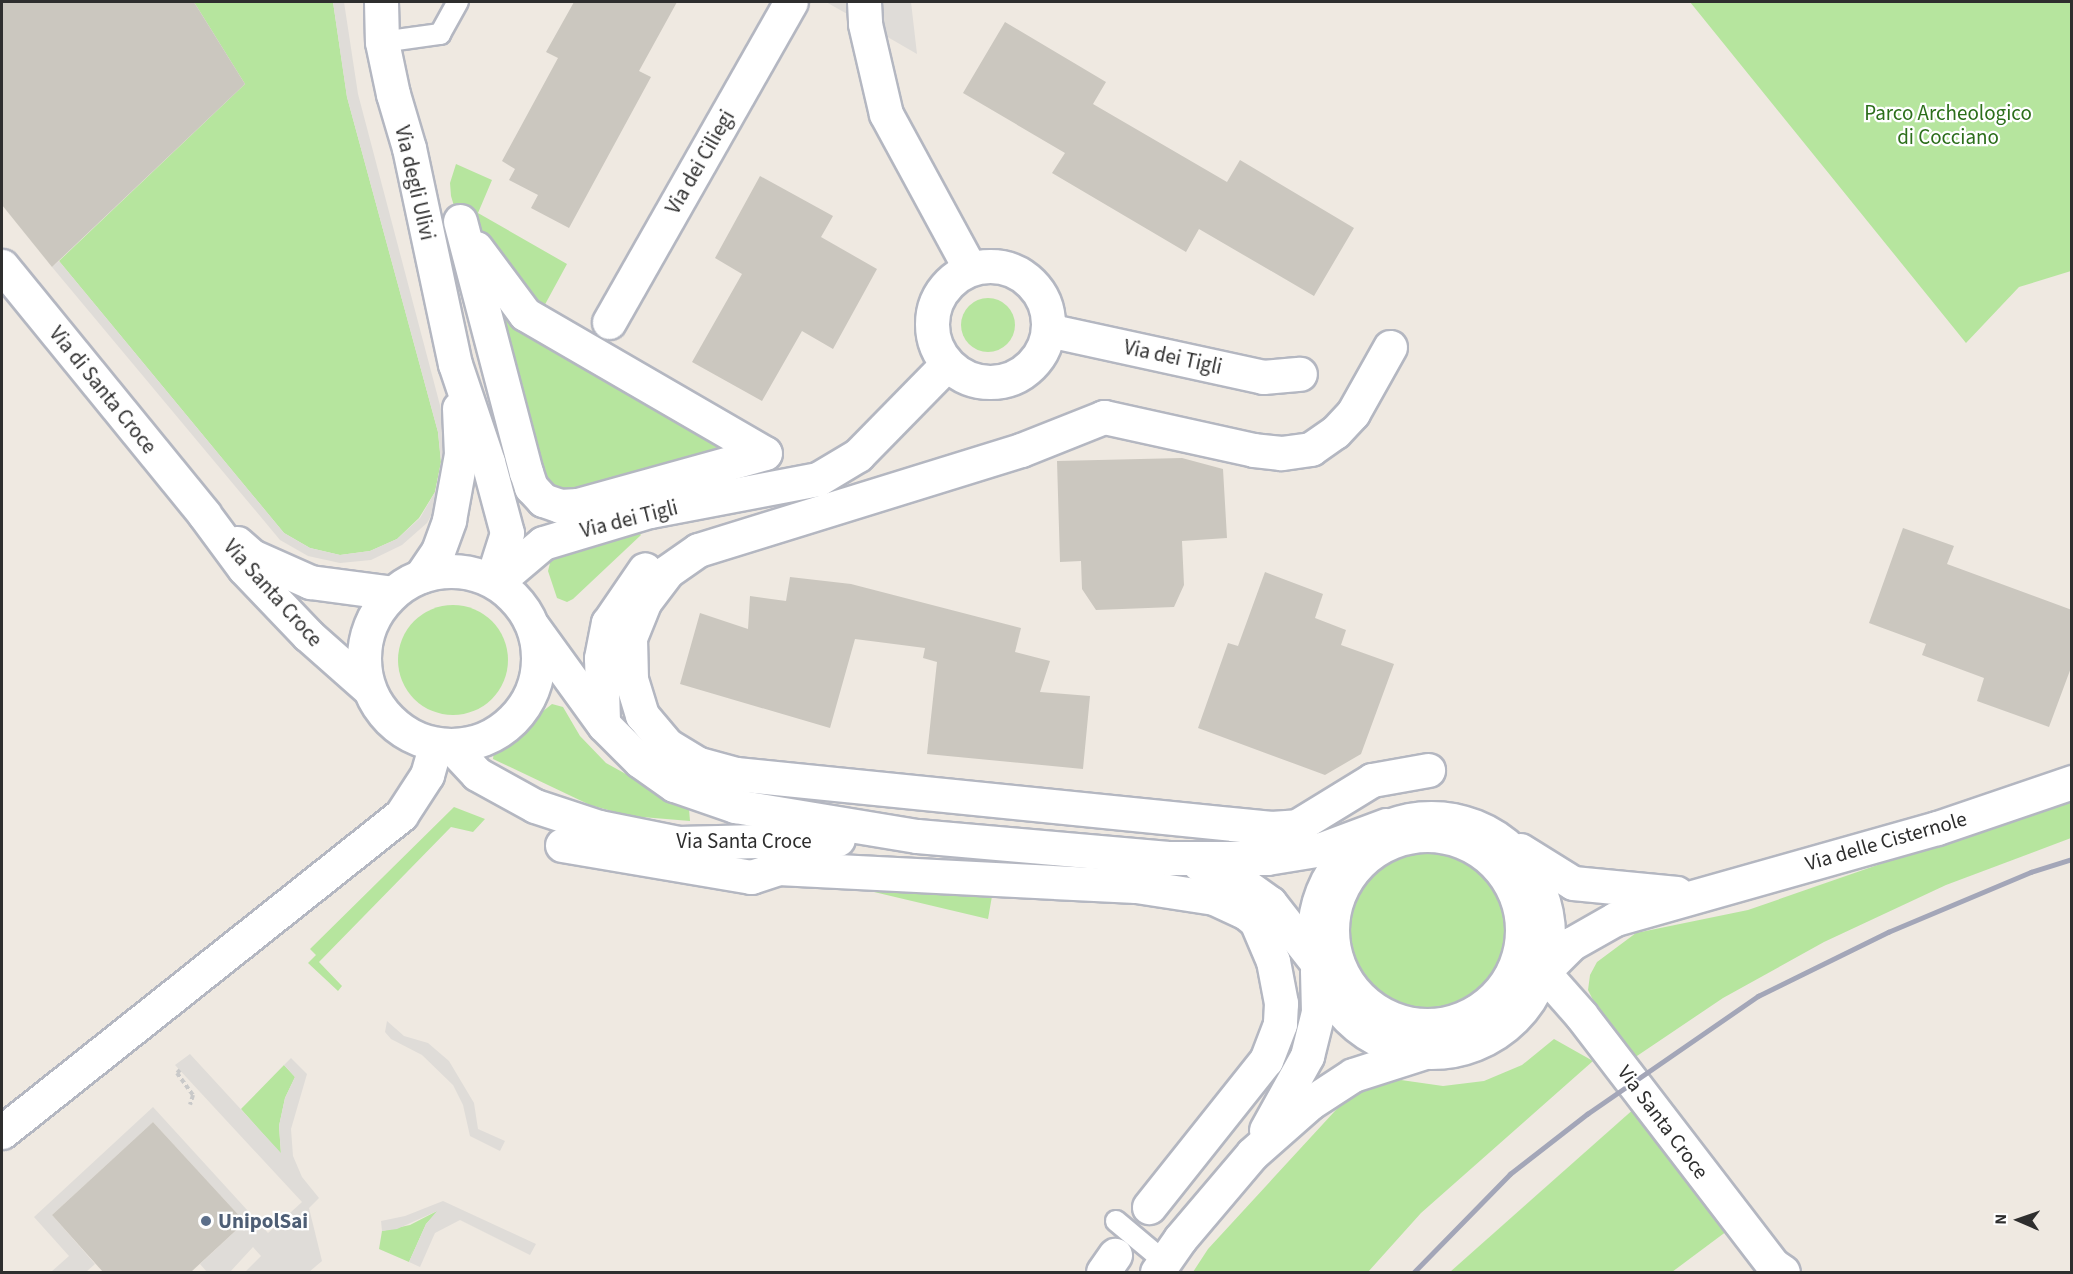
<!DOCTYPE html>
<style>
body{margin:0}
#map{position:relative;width:2073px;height:1274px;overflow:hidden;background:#efe9e1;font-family:"Source Sans 3",sans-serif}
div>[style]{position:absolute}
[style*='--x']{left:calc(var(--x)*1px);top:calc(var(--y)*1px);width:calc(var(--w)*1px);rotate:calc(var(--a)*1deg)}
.green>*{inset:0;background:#b6e59e}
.round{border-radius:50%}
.plaza>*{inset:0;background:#dfdcd8}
.building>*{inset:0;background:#cbc7bf}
.path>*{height:4px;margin-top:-2px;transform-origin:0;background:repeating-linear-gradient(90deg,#c9c9c9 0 4.5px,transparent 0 7.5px)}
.roads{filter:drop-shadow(2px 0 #b4b7c1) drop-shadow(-2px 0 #b4b7c1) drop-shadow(0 2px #b4b7c1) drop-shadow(0 -2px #b4b7c1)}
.lane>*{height:20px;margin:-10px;padding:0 10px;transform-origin:10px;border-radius:10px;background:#fff}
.street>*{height:33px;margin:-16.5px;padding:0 16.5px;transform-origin:16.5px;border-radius:16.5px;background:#fff}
.street>.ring{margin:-16.5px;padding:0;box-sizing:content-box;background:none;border:33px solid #fff;border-radius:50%}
.rail>*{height:4.5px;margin:-2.25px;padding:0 2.25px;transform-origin:2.25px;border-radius:2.25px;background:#a3a6b8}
.dots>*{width:16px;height:16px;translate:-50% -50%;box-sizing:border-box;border:3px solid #fff;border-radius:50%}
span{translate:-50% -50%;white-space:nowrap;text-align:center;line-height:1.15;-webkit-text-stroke:4.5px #fff;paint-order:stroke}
.park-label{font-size:21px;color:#2c6e1b}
.street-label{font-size:21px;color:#2e2e2e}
.service-label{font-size:21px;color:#4e5e75;font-weight:700}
.left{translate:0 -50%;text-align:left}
.frame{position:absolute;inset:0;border:3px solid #2e2e2e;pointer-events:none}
.north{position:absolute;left:1989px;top:1190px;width:60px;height:60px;-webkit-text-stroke:4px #fff;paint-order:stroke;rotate:272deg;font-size:16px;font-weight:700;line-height:24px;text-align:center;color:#2e2e2e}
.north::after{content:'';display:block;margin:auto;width:21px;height:27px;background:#2e2e2e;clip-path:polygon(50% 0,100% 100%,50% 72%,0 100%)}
</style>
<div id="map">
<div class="green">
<div style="clip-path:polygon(194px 2px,333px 2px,347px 97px,438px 432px,441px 462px,435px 492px,419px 518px,397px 539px,370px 551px,340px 555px,310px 548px,284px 533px,59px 261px,245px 84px)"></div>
<div style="clip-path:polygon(1690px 2px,2071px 2px,2071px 271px,2019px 287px,1966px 343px)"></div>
<div style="clip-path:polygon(456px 164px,492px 180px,478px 213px,567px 264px,536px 321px,765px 453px,543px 500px,451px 196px,450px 183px)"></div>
<div class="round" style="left:961px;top:298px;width:54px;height:54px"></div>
<div style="clip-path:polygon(637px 530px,641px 535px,573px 599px,567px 602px,557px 598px,548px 571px,551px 559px)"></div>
<div class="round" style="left:398px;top:605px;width:110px;height:110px"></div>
<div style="clip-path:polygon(552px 704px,563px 707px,580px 736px,606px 763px,689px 809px,690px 821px,630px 816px,590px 805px,493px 759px,494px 750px)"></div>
<div style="clip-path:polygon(2071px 798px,2071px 838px,1946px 885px,1824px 942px,1723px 998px,1631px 1060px,1602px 1018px,1588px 990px,1590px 975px,1597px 962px,1636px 933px,1748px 910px)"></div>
<div style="clip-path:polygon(454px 807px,485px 819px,473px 832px,451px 827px,319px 962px,342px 986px,338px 991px,308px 963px,316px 955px,310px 949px)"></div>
<div class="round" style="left:1332px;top:835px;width:190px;height:190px"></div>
<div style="clip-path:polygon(751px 877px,995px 879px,988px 919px,874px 892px)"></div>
<div style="clip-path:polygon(1554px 1039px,1593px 1061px,1421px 1213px,1368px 1272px,1193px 1272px,1208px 1249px,1346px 1099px,1372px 1085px,1401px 1080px,1443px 1086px,1484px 1081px,1522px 1065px)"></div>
<div style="clip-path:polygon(284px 1065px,295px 1077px,285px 1098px,279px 1126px,281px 1154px,241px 1109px)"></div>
<div style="clip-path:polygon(1636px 1107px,1727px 1231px,1672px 1272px,1450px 1272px)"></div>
<div style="clip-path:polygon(439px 1210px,426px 1224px,409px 1262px,379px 1249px,382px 1231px,410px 1225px)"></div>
</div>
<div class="plaza">
<div style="clip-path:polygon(333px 2px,344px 2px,358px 94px,446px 428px,443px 494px,427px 523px,402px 545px,371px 560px,340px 563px,308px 556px,280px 540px,52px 267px,59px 261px,284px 533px,310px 548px,340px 555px,370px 551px,397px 539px,420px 518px,435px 492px,441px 462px,438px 432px,347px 97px)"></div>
<div style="clip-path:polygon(826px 2px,911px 2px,917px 54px,865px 24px)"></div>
<div style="clip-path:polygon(387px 1021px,404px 1036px,428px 1043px,449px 1061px,474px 1103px,478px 1129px,505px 1141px,500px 1151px,470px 1136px,463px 1105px,453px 1085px,422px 1055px,391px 1039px,385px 1032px)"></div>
<div style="clip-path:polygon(190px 1054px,281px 1153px,279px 1126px,285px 1098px,295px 1077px,284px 1065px,291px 1058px,307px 1074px,291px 1129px,293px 1156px,302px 1177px,319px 1198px,309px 1208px,322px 1261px,309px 1272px,245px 1272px,261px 1256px,253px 1247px,230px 1272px,207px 1272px,200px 1264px,245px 1222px,153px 1122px,52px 1215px,95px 1264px,86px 1272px,51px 1272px,69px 1256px,34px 1217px,153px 1107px,268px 1233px,302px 1202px,175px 1065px)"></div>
<div style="clip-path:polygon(443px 1201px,536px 1244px,530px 1255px,460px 1220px,435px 1233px,420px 1267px,409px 1262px,426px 1224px,437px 1211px,397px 1229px,382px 1231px,381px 1221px,405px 1216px)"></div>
</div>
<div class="building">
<div style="clip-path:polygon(2px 2px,194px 2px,245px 84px,52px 267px,2px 205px)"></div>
<div style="clip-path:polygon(574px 2px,677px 2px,639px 71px,651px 77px,569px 228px,531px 208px,538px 195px,509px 180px,515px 169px,502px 161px,558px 58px,546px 52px)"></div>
<div style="clip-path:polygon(1005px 22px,1106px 82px,1093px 104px,1227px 182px,1240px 160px,1354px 228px,1314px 296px,1199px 229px,1186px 252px,1052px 173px,1065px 153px,963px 93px)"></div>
<div style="clip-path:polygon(760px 176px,833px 216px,821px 237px,877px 269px,833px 349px,802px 331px,762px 401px,692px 362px,742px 274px,715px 258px)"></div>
<div style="clip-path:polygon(1182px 458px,1223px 469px,1227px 538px,1182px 541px,1184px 585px,1174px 607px,1096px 610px,1082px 589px,1081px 561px,1060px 562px,1057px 461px)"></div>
<div style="clip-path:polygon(1903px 528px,1954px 546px,1947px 564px,2072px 610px,2072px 665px,2049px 727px,1977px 701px,1984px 678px,1922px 655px,1926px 644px,1869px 623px)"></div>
<div style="clip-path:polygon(1265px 572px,1323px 594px,1315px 618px,1346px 630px,1341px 645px,1394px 664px,1361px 754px,1325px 775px,1198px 728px,1228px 643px,1238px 646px)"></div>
<div style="clip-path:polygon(790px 577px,851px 584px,1021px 628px,1015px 652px,1050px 661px,1040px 692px,1090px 696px,1083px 769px,927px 754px,937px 662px,923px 658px,925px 648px,855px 639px,830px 728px,680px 684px,700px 613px,748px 629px,750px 596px,786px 601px)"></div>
<div style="clip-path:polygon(153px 1122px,245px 1222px,191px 1272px,103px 1272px,52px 1215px)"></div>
</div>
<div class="path">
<div style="--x:180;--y:1070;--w:4;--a:135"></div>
<div style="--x:177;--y:1073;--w:27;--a:54"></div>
<div style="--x:193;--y:1095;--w:10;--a:107"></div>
</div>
<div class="roads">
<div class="lane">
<div style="--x:382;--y:42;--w:59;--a:-7.9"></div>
<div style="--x:440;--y:34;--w:37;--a:-61"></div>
<div style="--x:1116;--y:1221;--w:64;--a:39.9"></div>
</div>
<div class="street">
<div style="--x:381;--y:2;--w:40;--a:88.6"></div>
<div style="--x:382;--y:42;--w:53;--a:78.1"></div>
<div style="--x:393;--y:94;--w:56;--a:73.5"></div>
<div style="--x:409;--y:148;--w:221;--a:78"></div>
<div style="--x:455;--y:364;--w:103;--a:71.4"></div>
<div style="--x:488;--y:462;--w:73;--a:75"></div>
<div style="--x:507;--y:533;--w:49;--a:107.7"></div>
<div style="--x:864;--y:2;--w:22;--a:87"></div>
<div style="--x:865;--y:24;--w:92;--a:76.9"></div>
<div style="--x:886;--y:114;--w:176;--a:61.5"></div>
<div style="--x:460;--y:221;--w:260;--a:75.3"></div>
<div style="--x:526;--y:472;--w:16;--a:72"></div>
<div style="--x:531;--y:487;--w:18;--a:47"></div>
<div style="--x:543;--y:500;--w:18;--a:19"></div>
<div style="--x:560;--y:506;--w:18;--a:-3"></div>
<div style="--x:578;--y:505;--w:194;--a:-15.5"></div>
<div style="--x:476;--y:248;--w:82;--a:53.4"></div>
<div style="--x:525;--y:314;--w:277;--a:30.1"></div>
<div style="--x:2;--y:266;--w:320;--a:50.8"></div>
<div style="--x:204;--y:514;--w:67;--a:53.5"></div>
<div style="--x:244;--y:568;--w:93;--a:46.3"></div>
<div style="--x:308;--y:635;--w:80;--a:41.5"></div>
<div class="ring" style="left:932px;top:266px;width:83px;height:83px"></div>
<div style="--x:609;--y:322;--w:368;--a:-60.4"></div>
<div style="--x:1048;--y:327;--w:10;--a:29"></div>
<div style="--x:1057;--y:332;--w:211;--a:12.3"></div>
<div style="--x:1263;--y:377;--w:37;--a:-5"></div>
<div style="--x:1390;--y:347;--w:76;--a:119.3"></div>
<div style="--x:1353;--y:413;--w:26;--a:133"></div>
<div style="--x:1335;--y:432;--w:29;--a:145"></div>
<div style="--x:1311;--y:449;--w:30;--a:172"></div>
<div style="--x:1281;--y:453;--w:27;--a:-174"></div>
<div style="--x:1254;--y:450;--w:154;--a:-167.6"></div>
<div style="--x:1104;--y:417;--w:89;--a:158.3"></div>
<div style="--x:1021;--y:450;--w:338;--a:162.8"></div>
<div style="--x:698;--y:550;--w:38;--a:145"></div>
<div style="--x:667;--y:572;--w:39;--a:127"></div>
<div style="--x:644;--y:603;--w:38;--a:112"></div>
<div style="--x:630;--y:638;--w:41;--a:88.6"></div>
<div style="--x:631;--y:679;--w:38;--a:73"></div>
<div style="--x:642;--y:715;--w:39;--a:50"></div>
<div style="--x:667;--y:745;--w:37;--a:31"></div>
<div style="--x:699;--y:764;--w:38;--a:15"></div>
<div style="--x:736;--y:774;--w:538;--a:5.76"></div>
<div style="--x:1271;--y:828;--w:26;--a:-4"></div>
<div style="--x:1297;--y:826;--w:88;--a:-31.5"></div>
<div style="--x:1372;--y:780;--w:57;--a:-10.1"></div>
<div style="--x:237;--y:543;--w:20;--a:41"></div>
<div style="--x:252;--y:556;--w:64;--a:24.1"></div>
<div style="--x:310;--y:582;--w:83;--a:7.6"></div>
<div class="ring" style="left:364px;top:571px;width:141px;height:141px"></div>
<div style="--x:421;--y:576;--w:30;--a:-56"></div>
<div style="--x:438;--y:551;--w:33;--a:-70"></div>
<div style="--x:449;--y:520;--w:67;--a:-79.7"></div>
<div style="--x:461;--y:454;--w:46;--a:-92.5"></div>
<div style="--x:497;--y:582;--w:60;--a:-40.3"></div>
<div style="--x:543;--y:543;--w:112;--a:-16.7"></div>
<div style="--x:650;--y:511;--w:171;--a:-10.8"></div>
<div style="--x:818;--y:479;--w:47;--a:-31"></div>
<div style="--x:858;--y:455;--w:127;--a:-45.6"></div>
<div style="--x:533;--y:627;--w:121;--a:54.1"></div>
<div style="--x:604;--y:725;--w:51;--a:45"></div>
<div style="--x:640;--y:761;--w:42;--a:35.2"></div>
<div style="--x:674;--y:785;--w:65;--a:19"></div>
<div style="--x:735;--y:806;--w:184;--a:9.4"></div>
<div style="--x:917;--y:836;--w:252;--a:5"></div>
<div style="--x:1168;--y:858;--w:99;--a:0"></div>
<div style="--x:1267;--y:858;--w:56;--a:-9.3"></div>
<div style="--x:1322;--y:849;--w:68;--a:-20.6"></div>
<div style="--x:603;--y:721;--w:63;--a:-91.8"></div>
<div style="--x:601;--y:658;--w:36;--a:-79"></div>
<div style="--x:608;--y:623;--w:65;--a:-55.6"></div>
<div style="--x:451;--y:746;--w:38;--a:47"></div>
<div style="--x:477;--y:774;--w:66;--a:28.9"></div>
<div style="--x:535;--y:806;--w:67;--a:18.2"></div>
<div style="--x:599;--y:827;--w:81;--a:11.4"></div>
<div style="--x:678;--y:843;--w:160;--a:-1.4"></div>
<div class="ring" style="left:1314px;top:818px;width:201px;height:201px"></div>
<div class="ring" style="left:1332px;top:835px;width:157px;height:157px"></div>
<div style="--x:562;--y:845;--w:192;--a:9.6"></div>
<div style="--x:751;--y:877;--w:28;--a:-18"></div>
<div style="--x:778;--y:868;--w:358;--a:2.9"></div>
<div style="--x:1136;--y:886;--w:79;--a:8.7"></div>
<div style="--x:1214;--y:898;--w:35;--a:25"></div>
<div style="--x:1246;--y:913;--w:13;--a:39"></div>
<div style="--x:1256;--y:921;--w:43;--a:67"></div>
<div style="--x:1273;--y:961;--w:43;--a:79.2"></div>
<div style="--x:1281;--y:1003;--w:21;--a:93"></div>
<div style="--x:1280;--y:1024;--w:39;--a:111"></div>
<div style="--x:1266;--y:1060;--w:188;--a:128.5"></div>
<div style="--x:1520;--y:850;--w:62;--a:31.9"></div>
<div style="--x:1573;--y:883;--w:104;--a:5.5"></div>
<div style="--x:1199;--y:864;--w:39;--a:21"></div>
<div style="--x:1235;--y:878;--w:43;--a:35.5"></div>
<div style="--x:1270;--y:903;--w:76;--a:51.9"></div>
<div style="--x:1543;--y:972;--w:40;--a:-45"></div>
<div style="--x:1571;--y:944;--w:51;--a:-29.6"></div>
<div style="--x:1615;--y:919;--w:335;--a:-15.8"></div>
<div style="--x:1937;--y:828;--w:143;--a:-18.8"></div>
<div style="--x:1543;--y:972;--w:57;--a:48.5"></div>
<div style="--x:1581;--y:1015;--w:315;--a:52.5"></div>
<div style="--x:1773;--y:1265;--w:12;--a:35"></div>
<div style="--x:1266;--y:1130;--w:85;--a:-61"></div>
<div style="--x:1307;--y:1056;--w:45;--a:-76"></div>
<div style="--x:1318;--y:1012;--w:41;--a:-91.4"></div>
<div style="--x:2;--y:1132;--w:510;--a:-38.47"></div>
<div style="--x:401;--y:815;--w:48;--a:-57"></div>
<div style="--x:427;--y:775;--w:32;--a:-74"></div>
<div style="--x:1103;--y:1272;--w:21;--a:-55"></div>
<div style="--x:1157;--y:1272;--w:40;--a:-55.1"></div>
<div style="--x:1180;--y:1239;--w:111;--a:-49.7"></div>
<div style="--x:1252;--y:1154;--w:77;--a:-41.3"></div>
<div style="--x:1310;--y:1103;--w:51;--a:-33.1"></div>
<div style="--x:1353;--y:1075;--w:72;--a:-17.7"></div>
</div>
</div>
<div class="rail">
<div style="--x:1414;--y:1272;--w:137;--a:-45.6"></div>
<div style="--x:1510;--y:1174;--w:98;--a:-37.9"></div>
<div style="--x:1587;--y:1114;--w:208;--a:-34.6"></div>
<div style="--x:1758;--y:996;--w:145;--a:-26.2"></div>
<div style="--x:1888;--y:932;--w:155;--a:-22.8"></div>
<div style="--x:2031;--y:872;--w:43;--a:-17.6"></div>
</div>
<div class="dots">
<div style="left:206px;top:1221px;background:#5c6f8a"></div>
</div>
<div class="park-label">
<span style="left:1948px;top:125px">Parco Archeologico<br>di Cocciano</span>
</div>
<div class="street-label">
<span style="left:700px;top:162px;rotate:-60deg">Via dei Ciliegi</span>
<span style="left:415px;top:183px;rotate:77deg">Via degli Ulivi</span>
<span style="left:1173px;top:357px;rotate:12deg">Via dei Tigli</span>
<span style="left:103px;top:390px;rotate:51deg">Via di Santa Croce</span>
<span style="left:629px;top:519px;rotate:-14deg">Via dei Tigli</span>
<span style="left:273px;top:593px;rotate:48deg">Via Santa Croce</span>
<span style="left:744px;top:841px">Via Santa Croce</span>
<span style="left:1886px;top:841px;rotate:-16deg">Via delle Cisternole</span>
<span style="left:1663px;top:1122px;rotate:53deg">Via Santa Croce</span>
</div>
<div class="service-label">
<span class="left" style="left:218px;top:1221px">UnipolSai</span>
</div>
<div class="frame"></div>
<div class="north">N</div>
</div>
